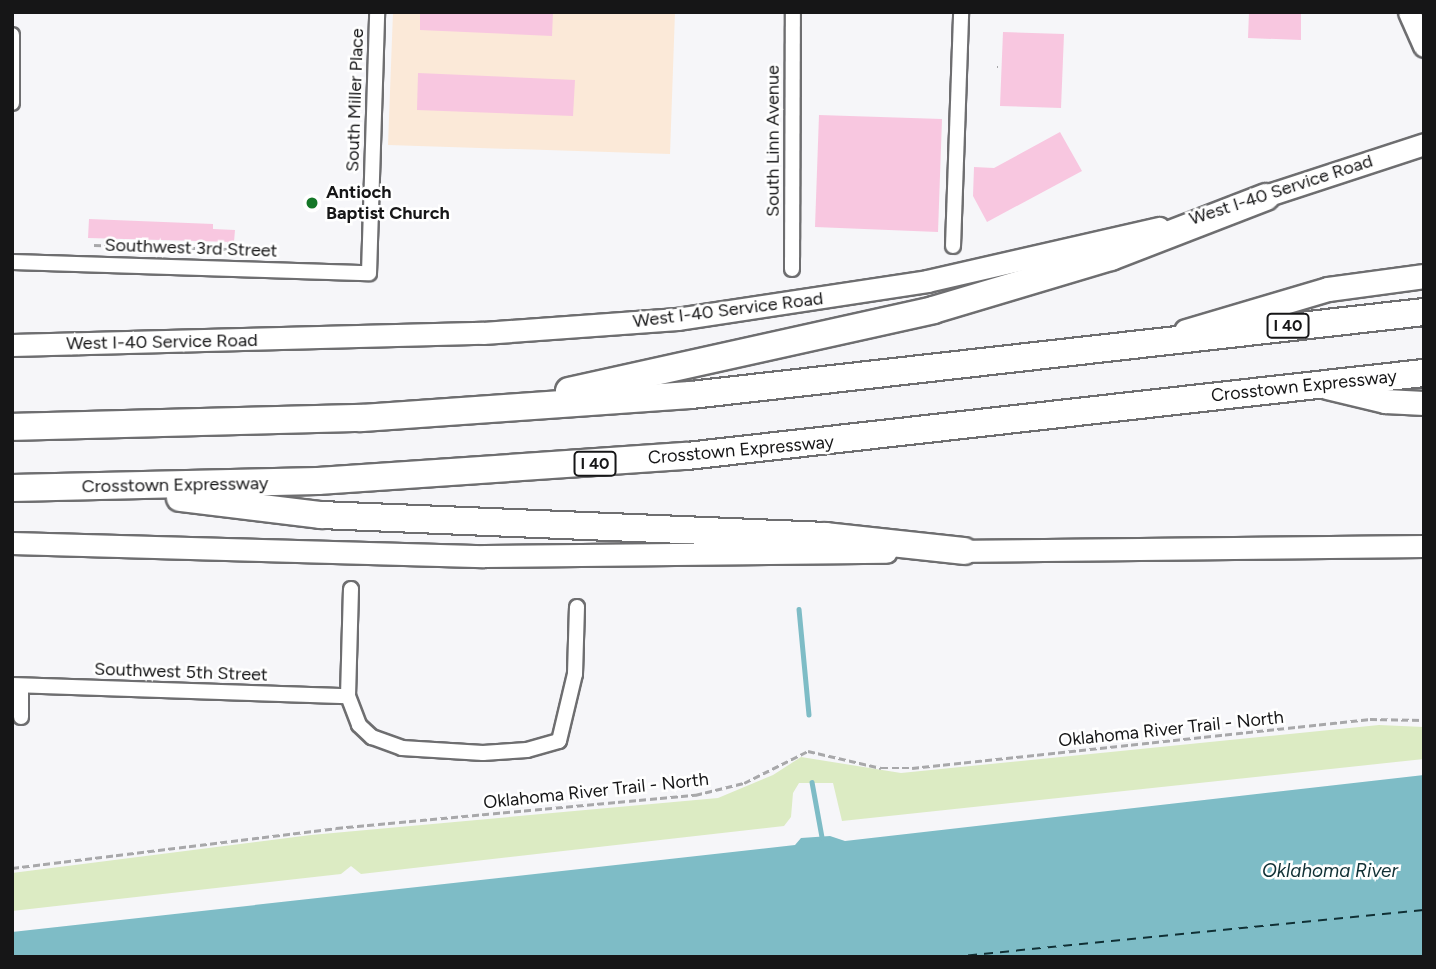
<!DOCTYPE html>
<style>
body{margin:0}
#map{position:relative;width:1436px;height:969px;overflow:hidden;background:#f6f6f9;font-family:Figtree,sans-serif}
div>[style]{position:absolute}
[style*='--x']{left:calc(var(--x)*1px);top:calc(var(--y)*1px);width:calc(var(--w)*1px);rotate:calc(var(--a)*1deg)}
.commercial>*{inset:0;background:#fbe9d8}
.green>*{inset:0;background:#dcebc3}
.water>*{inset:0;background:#7ebcc6}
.stream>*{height:4.5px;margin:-2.25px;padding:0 2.25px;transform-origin:2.25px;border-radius:2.25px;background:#7ebcc6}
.ferry>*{height:2px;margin-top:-1px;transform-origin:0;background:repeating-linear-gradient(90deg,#103035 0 9px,transparent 0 16px)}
.building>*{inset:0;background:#f8c7e0}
.path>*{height:2.5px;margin-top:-1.25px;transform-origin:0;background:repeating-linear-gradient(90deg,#a8a8aa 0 7px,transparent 0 10.5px)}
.roads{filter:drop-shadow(2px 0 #6e6e70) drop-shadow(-2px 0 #6e6e70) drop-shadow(0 2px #6e6e70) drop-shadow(0 -2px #6e6e70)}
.street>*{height:14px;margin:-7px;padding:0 7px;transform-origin:7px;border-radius:7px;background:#fff}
.secondary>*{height:21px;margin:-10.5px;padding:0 10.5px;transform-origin:10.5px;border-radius:10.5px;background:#fff}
.primary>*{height:23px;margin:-11.5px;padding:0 11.5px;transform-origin:11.5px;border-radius:11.5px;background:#fff}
.highway>*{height:26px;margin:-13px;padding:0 13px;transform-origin:13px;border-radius:13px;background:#fff}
.dots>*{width:19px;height:19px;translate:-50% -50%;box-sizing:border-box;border:4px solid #fff;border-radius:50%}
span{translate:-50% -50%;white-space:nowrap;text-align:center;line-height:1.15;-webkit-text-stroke:5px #fff;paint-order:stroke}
.shield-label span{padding:2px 5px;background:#fff;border:2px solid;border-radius:5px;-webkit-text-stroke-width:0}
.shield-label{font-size:16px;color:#161617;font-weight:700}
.street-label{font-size:18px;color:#161617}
.poi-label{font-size:18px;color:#161617;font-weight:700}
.left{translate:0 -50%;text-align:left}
.water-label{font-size:19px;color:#103035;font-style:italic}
.frame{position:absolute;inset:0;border:14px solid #161617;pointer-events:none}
</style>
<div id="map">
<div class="commercial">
<div style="clip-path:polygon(393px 12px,675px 12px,670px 154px,388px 145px)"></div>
</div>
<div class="green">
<div style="clip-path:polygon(1379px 725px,1424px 727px,1424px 759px,842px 821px,833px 783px,799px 783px,793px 793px,791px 817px,784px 826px,361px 874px,351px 866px,341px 874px,12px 911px,12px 873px,311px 835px,718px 798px,773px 775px,801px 757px,901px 773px)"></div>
</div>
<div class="water">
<div style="clip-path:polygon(1424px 775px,1424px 957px,12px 957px,12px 932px,795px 845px,801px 838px,830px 836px,845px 841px)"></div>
</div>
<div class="stream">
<div style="--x:799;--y:609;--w:106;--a:84.6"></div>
<div style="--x:812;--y:782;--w:56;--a:79.7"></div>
</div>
<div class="ferry">
<div style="--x:952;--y:957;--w:474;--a:-5.7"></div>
</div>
<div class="building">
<div style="clip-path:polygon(420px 12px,553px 12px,552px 36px,420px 30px)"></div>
<div style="clip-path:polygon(1249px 12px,1301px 12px,1301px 40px,1248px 38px)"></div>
<div style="clip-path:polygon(1003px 32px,1064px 34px,1061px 108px,1000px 106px)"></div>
<div style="clip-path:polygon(418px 73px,575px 80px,573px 116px,417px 110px)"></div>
<div style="clip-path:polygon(819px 115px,942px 119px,938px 232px,815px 227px)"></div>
<div style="clip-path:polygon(1060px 132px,1082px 171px,987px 222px,973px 196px,974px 167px,994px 168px)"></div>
<div style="clip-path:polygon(89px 219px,213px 224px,213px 229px,235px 230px,234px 242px,88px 238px)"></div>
</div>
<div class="path">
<div style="--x:997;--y:67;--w:1;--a:0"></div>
<div style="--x:94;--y:245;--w:134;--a:1.7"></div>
<div style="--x:228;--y:249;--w:7;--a:-82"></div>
<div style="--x:12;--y:868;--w:326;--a:-7"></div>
<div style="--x:336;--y:828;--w:361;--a:-5.3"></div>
<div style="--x:695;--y:795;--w:50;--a:-13.8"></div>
<div style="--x:744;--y:783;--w:72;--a:-26.6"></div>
<div style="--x:808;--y:751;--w:75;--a:13.1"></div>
<div style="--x:881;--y:768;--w:31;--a:0"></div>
<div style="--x:912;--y:768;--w:461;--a:-6.1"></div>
<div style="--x:1370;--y:719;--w:54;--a:1.1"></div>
</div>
<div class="roads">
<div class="street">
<div style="--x:12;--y:35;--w:68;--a:90"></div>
<div style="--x:953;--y:246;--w:234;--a:-88"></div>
<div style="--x:12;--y:262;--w:357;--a:1.8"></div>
<div style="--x:369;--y:273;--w:261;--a:-88.2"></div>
<div style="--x:792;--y:269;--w:257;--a:-89.8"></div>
<div style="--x:351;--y:589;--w:107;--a:91.6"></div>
<div style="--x:348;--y:696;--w:31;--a:69"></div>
<div style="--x:359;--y:725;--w:18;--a:43"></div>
<div style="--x:372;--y:737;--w:32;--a:20"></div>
<div style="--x:402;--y:748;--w:81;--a:3.5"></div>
<div style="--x:483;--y:753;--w:44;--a:-3.9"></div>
<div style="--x:527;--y:750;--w:33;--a:-16"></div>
<div style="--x:559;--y:741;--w:69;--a:-76.6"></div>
<div style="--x:575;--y:674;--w:67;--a:-88.3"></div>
<div style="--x:12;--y:685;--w:336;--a:1.9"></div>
<div style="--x:21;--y:717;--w:31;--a:-90"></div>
</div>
<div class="secondary">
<div style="--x:1409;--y:12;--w:37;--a:66"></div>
<div style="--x:1250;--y:201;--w:183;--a:-18.1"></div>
<div style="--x:12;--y:345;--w:471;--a:-1.5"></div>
<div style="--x:483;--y:333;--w:195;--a:-4.1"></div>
<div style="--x:677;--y:319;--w:253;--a:-8.6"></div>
<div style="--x:927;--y:281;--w:238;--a:-12.9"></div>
<div style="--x:12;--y:543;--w:472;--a:1.6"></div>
<div style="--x:484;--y:556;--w:402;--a:-0.6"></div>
<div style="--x:950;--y:551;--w:474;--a:-0.6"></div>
</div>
<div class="primary">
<div style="--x:1186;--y:331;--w:148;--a:-16.5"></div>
<div style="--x:1328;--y:289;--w:97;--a:-7.7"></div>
<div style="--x:1327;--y:387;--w:60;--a:13.6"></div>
<div style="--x:1385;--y:401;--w:39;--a:3"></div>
</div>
<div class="highway">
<div style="--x:569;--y:391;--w:373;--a:-12.5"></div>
<div style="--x:933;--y:310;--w:186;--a:-16.6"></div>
<div style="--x:1111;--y:257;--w:166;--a:-21.2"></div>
<div style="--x:12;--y:427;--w:349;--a:-1.5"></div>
<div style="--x:361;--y:418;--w:331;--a:-4"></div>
<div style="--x:691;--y:395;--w:738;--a:-6.46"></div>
<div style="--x:12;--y:488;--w:306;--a:-1.3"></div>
<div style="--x:318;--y:481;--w:370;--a:-3.9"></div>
<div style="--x:687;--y:456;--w:742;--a:-6.43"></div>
<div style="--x:180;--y:498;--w:142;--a:6.9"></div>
<div style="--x:321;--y:515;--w:505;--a:2.38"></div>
<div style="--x:826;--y:536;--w:139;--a:6.2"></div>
</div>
</div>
<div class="dots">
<div style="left:312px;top:203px;background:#147627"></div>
</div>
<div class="shield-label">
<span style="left:1288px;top:326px">I 40</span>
<span style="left:595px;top:464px">I 40</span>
</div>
<div class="street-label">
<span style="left:355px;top:100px;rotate:-88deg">South Miller Place</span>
<span style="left:773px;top:141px;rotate:-90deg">South Linn Avenue</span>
<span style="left:1281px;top:190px;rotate:-18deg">West I-40 Service Road</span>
<span style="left:191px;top:248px;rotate:2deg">Southwest 3rd Street</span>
<span style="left:728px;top:310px;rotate:-7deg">West I-40 Service Road</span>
<span style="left:162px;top:342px;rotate:-1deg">West I-40 Service Road</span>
<span style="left:1304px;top:386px;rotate:-6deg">Crosstown Expressway</span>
<span style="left:741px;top:450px;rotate:-5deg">Crosstown Expressway</span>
<span style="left:175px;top:485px;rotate:-1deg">Crosstown Expressway</span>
<span style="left:181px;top:672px;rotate:2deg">Southwest 5th Street</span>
<span style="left:1171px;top:729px;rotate:-6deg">Oklahoma River Trail - North</span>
<span style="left:596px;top:791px;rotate:-6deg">Oklahoma River Trail - North</span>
</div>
<div class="poi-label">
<span class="left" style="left:326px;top:203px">Antioch<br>Baptist Church</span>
</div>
<div class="water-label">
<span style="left:1330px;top:871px">Oklahoma River</span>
</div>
<div class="frame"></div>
</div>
